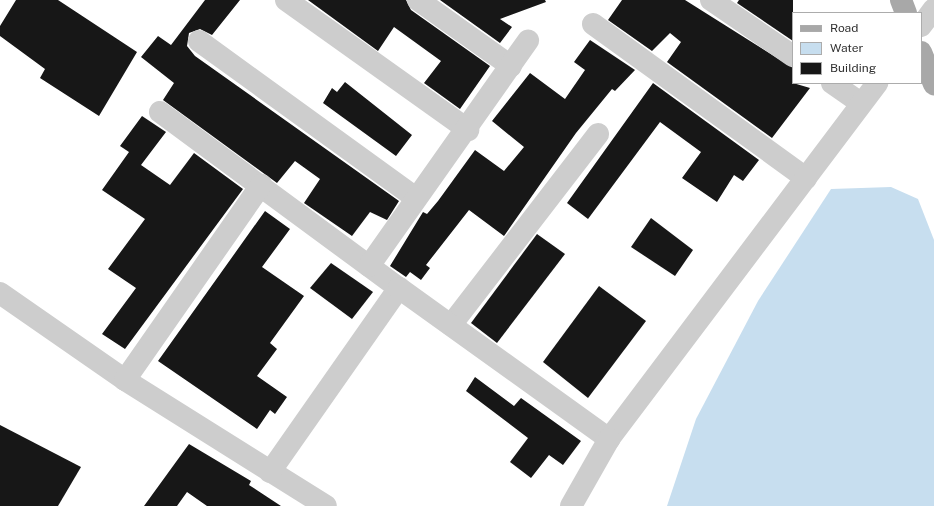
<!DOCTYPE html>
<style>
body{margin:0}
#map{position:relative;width:934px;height:506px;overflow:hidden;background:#fff;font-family:"Public Sans",sans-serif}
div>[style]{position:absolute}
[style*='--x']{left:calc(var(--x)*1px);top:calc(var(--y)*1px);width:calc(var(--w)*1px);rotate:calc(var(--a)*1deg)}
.water>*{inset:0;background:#c7deef}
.building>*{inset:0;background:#171717}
.street>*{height:22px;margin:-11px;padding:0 11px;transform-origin:11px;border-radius:11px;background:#cdcdcd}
.primary>*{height:22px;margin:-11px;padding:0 11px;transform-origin:11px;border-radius:11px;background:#a8a8a8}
span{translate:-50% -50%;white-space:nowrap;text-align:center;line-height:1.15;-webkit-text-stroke:4px #fff;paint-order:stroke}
.legend{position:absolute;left:792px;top:12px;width:130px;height:72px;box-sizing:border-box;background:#fff;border:1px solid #acacac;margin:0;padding:5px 7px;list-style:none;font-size:12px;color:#303030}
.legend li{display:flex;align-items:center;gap:8px;height:20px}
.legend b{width:20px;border:1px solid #acacac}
</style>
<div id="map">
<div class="water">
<div style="clip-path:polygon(891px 187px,918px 199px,934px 240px,934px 506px,667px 506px,696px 419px,758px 301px,831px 189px)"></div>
</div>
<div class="building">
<div style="clip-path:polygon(16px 0,58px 0,137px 52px,99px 116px,40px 78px,45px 69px,0 36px,0 26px)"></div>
<div style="clip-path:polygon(205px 0,240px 0,212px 35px,200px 29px,189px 33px,187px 46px,195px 56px,399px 201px,387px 220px,370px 212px,352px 236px,304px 203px,320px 179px,295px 161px,277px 183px,163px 100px,174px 83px,141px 57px,158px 36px,171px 45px)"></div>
<div style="clip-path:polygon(308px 0,406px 0,411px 10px,490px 66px,460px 109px,424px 83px,441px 61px,394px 27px,378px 51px)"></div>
<div style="clip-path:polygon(440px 0,545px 0,546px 2px,500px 19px,512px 27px,500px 43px)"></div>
<div style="clip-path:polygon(622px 0,685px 0,793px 68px,793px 83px,810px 88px,772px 138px,667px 62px,681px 42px,670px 33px,652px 51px,608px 20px)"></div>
<div style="clip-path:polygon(739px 0,793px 0,793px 41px,737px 3px)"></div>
<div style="clip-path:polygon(590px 40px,635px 70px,615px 91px,612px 89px,576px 133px,504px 236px,469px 210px,426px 265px,430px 268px,421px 280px,410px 272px,406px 277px,390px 266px,423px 212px,427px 214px,438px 201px,475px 150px,504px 171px,524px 147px,492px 121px,530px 73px,565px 99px,585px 70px,574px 62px)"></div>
<div style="clip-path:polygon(345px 82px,412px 135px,396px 156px,323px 103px,332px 88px,337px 92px)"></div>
<div style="clip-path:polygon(653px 83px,759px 160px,743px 181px,734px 175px,717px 202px,682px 178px,701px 152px,660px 122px,588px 219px,567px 203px)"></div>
<div style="clip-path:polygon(142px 116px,166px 132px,141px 165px,170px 185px,194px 153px,243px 189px,125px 349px,102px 334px,136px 288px,108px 269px,145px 219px,102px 190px,129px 152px,120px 146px)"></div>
<div style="clip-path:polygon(265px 211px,290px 229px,262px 267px,304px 296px,270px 343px,277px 349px,257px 376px,287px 397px,275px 414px,270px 410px,257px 429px,158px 361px)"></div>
<div style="clip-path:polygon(651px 218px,693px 250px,675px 276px,631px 247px)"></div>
<div style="clip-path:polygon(537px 234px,565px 254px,497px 343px,471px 323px)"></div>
<div style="clip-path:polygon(331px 263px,373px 292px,352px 319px,310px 288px)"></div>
<div style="clip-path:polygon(599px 286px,646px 321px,588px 398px,543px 362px)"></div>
<div style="clip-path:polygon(475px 377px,514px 406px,521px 398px,581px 441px,563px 465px,549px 455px,531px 478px,510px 462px,528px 438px,466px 391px)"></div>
<div style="clip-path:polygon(0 425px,81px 467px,58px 506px,0 506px)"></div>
<div style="clip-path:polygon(189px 444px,251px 481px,249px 485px,281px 506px,207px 506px,187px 492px,177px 506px,144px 506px)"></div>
</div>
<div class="street">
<div style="--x:286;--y:0;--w:224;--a:35.5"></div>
<div style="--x:418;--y:0;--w:114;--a:35.4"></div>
<div style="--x:711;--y:0;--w:99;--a:34.3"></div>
<div style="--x:593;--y:24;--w:263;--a:35.9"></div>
<div style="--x:921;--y:26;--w:21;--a:-53"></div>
<div style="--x:199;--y:41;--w:268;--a:35.9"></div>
<div style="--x:832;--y:83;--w:35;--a:35"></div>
<div style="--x:160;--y:112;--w:297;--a:36.4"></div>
<div style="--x:369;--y:266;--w:276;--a:-54.8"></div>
<div style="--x:0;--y:293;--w:152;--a:34.8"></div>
<div style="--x:125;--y:380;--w:237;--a:32.1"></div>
<div style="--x:451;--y:325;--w:241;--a:-52.4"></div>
<div style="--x:125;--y:380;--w:238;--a:-55.1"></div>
<div style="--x:270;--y:472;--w:225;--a:-55"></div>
<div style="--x:399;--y:288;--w:259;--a:35.7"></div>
<div style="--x:609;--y:439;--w:446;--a:-53"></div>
<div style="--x:571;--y:506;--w:77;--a:-60.4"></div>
</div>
<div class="primary">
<div style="--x:901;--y:0;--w:14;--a:69"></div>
<div style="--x:921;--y:52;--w:35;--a:68"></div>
</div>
<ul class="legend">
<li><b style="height:5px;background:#a8a8a8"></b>Road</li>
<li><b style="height:11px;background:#c7deef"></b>Water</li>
<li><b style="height:11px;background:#171717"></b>Building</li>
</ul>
</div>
